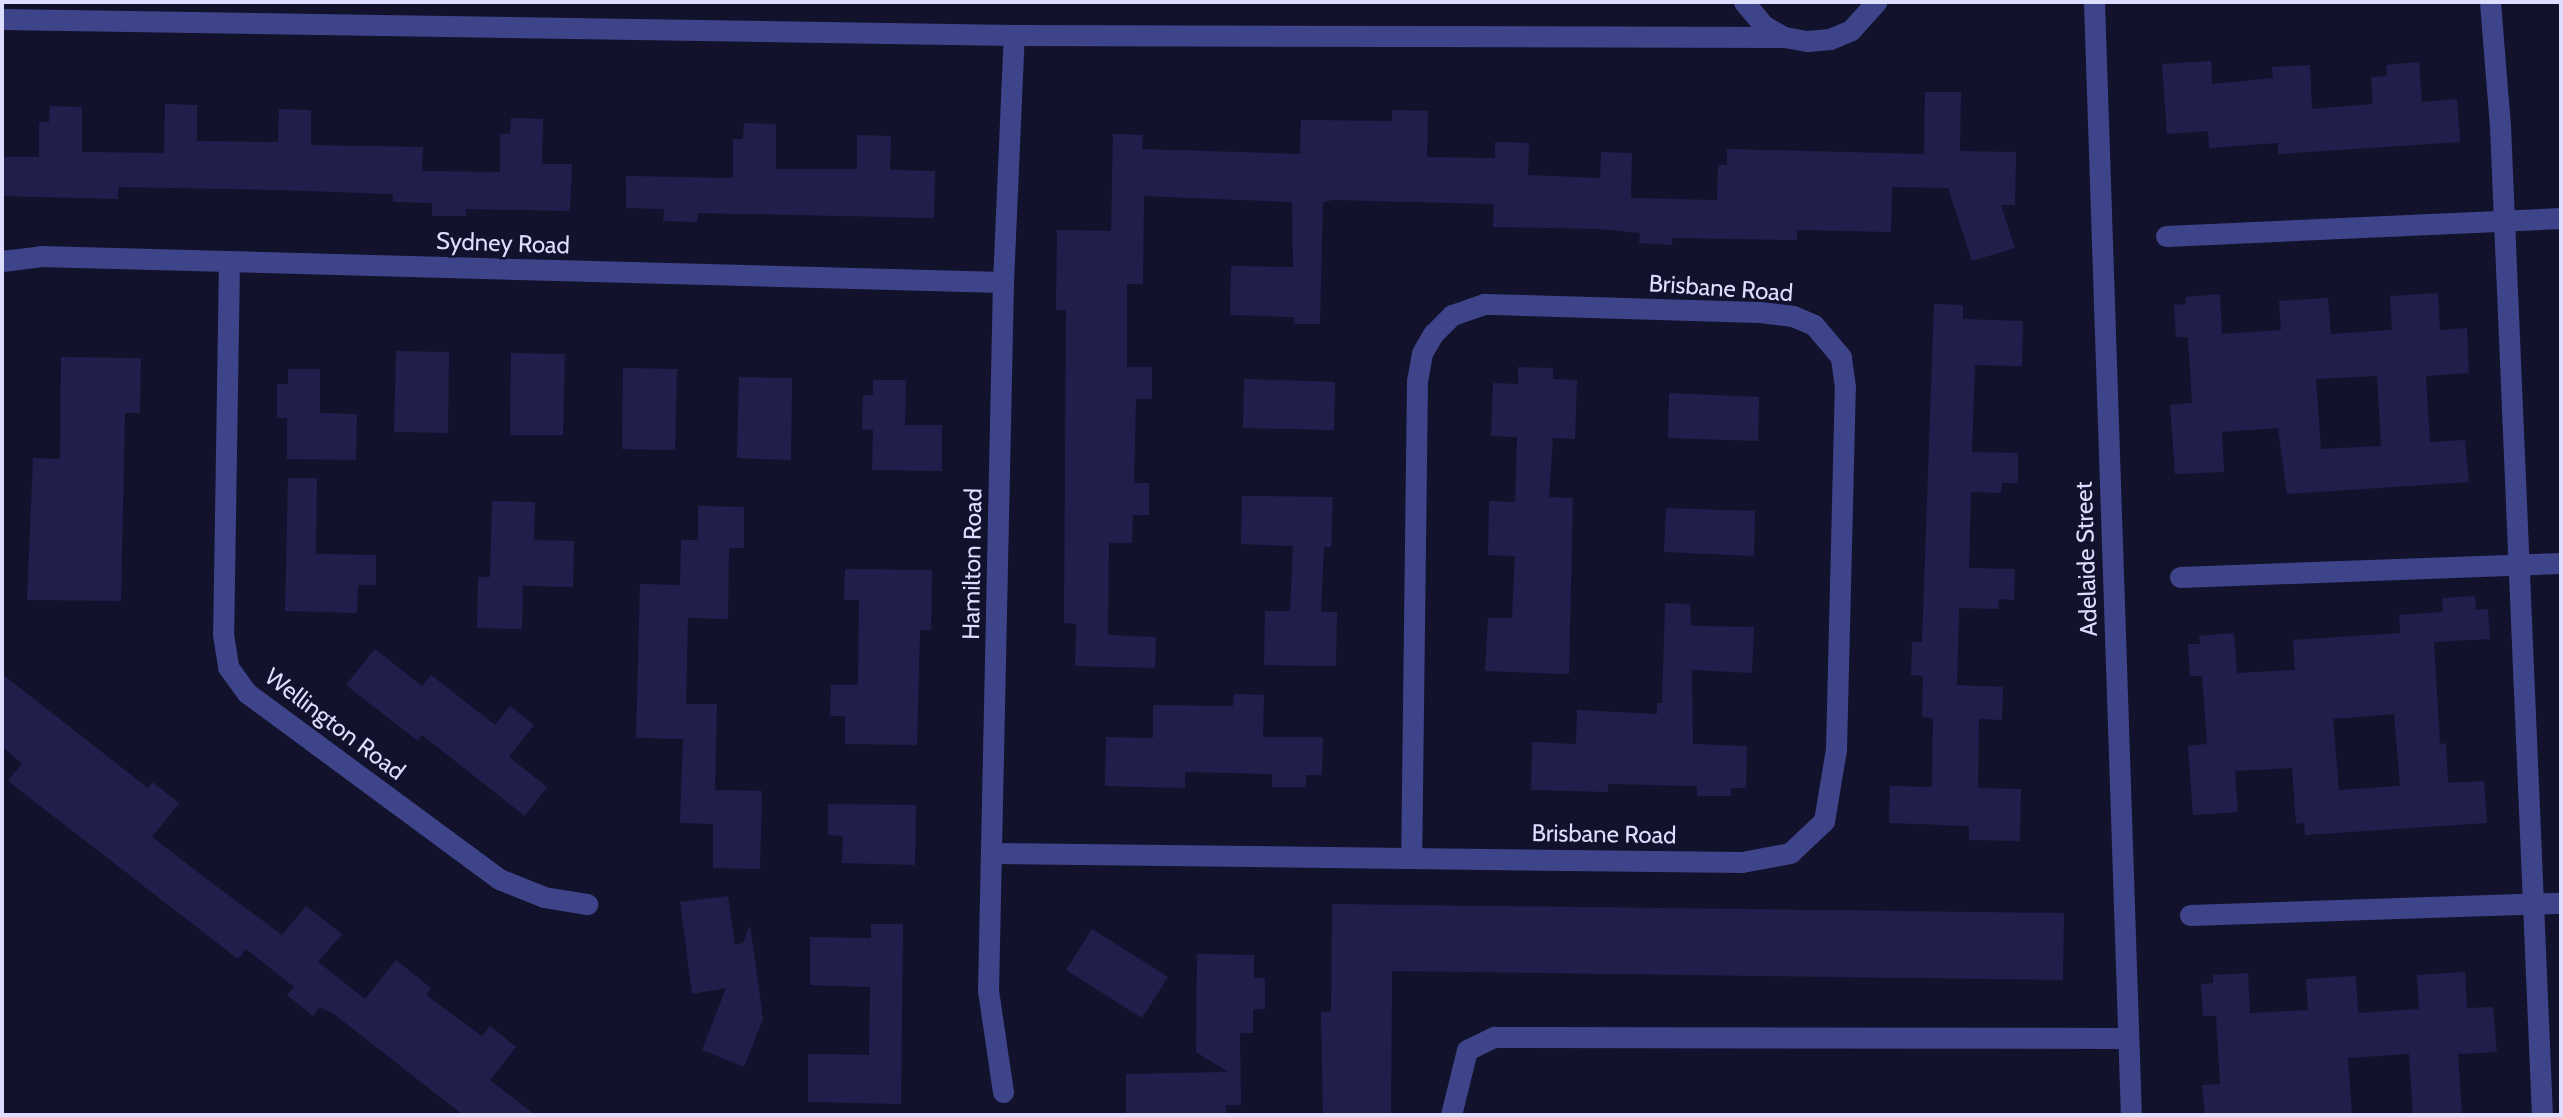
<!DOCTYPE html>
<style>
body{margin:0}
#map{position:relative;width:2563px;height:1117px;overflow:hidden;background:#13122c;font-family:Cabin,sans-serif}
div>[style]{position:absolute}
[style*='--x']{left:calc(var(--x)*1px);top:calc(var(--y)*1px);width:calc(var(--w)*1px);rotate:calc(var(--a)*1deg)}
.building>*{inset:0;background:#221e4c}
.minor>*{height:21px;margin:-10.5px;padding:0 10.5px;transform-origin:10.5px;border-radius:10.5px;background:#3e448a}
span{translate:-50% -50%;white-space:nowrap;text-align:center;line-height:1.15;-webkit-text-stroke:5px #13122c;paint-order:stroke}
.street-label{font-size:24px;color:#ddf}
.frame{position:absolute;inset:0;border:4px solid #ddf;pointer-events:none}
</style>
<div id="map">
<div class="building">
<div style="clip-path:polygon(2211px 61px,2212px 84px,2273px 78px,2272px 67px,2310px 65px,2312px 109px,2373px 104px,2371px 77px,2387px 76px,2386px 65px,2419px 62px,2422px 102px,2457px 99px,2460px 142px,2278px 154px,2278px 143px,2209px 148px,2208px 131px,2167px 134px,2162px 64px)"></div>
<div style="clip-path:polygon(1925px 92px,1961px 92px,1960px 151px,2016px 152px,2015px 205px,2001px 205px,2015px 248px,1972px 261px,1948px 188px,1892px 187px,1891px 232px,1797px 230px,1797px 240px,1673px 238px,1672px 245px,1639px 243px,1640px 233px,1599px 229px,1493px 227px,1494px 204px,1333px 200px,1323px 202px,1320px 324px,1294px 324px,1294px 317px,1230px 315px,1231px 266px,1293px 267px,1292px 202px,1144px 196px,1143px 284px,1127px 284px,1127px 367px,1152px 367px,1152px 399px,1136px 399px,1134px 483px,1149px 483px,1149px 515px,1133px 515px,1132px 543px,1109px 543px,1108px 635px,1156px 637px,1155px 668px,1075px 666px,1076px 624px,1064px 623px,1066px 310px,1056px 310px,1057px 230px,1111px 231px,1113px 134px,1143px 135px,1142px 149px,1300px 154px,1301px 120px,1392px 121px,1392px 110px,1428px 111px,1427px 157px,1495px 158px,1495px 142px,1529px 143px,1528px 175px,1600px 178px,1601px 152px,1632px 153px,1631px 198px,1717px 200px,1718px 165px,1727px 165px,1727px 149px,1924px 154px)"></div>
<div style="clip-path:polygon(165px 104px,197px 105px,197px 141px,278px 142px,279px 109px,311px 110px,311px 145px,423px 147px,422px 171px,500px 172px,500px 134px,510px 134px,511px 118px,543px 119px,542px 164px,572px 164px,570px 211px,466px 209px,466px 216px,432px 216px,432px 203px,393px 202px,393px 194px,277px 190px,118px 187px,118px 199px,2px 196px,2px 157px,39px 157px,39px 122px,49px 122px,50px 106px,82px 107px,82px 152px,164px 153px)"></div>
<div style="clip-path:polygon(744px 123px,776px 124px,776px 169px,857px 169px,857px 135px,891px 136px,890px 170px,935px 171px,934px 218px,698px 213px,697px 222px,663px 221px,664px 209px,626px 208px,626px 176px,733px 178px,733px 139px,743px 139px)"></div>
<div style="clip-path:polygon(evenodd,2438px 293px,2440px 330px,2467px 328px,2469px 373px,2426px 376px,2430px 442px,2465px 440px,2469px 482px,2287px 494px,2278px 428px,2222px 432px,2224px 472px,2175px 474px,2170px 405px,2192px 403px,2188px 337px,2176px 337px,2174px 305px,2186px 304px,2186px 297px,2220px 294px,2222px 334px,2281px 330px,2279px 301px,2328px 298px,2331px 334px,2392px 330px,2390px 296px,2438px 293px,2377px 376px,2381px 446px,2321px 449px,2316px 379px,2377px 376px)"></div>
<div style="clip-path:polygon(1934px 304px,1963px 305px,1963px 319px,2023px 321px,2022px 366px,1975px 365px,1972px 452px,2018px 453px,2018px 483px,2002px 483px,2001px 493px,1971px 492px,1969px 568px,2015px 569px,2014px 600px,1999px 599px,1998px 609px,1959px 608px,1957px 685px,2003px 687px,2002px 720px,1979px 719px,1978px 788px,2021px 789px,2020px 841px,1969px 840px,1969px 826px,1889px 823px,1890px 786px,1932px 787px,1933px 718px,1922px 717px,1923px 676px,1911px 675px,1912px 642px,1922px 642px)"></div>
<div style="clip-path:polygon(396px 351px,449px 352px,448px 433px,394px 432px)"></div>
<div style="clip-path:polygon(511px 353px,565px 354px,563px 435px,510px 435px)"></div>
<div style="clip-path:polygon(61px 357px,141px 358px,140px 413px,125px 413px,121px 601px,27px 600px,33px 458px,60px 459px)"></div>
<div style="clip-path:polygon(1518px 367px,1553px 368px,1553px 379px,1577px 380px,1575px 439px,1553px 438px,1549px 497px,1573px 498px,1569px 674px,1485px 671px,1488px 618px,1512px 618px,1515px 556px,1488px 555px,1489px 501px,1515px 502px,1517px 437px,1491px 436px,1493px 383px,1518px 384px)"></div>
<div style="clip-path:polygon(623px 368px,677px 369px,675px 450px,622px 449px)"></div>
<div style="clip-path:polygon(288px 369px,320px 369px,320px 413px,357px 414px,356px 460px,287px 459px,287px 418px,277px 418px,277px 384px,288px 384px)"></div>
<div style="clip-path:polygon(739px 377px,792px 378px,791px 460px,737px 458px)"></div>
<div style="clip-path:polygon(1244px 379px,1335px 382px,1334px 430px,1243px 428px)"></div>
<div style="clip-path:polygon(873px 380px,906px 380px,905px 425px,942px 425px,942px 471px,872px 470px,873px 430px,862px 429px,863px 395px,873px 395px)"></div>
<div style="clip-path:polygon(1669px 393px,1759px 397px,1758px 441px,1668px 438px)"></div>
<div style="clip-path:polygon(288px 478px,317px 478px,316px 554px,376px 555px,376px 585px,358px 585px,357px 613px,285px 611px)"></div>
<div style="clip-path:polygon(1242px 496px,1333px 497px,1331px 547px,1324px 547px,1321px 612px,1337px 612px,1336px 666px,1264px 665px,1265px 611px,1290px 611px,1293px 546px,1241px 544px)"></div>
<div style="clip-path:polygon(492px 501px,535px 502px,534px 540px,574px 541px,573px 587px,523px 586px,522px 629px,477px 628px,478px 577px,490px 577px)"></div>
<div style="clip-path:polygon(698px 506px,744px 507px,744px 548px,729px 548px,728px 619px,688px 618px,686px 704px,717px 704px,715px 790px,762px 791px,760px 869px,713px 868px,713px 824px,680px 823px,683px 739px,636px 738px,640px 584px,680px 585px,681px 540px,698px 540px)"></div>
<div style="clip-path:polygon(1666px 508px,1755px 511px,1754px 556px,1664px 552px)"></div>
<div style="clip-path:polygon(845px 569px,932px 570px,931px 630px,920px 630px,917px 745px,845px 744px,845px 716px,830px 716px,831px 685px,858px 685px,859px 600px,844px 600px)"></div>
<div style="clip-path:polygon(evenodd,2475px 596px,2476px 610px,2488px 609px,2490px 639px,2434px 642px,2440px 744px,2446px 743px,2448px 783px,2484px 781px,2487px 823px,2305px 835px,2304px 823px,2296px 824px,2292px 768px,2235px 771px,2238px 812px,2193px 815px,2188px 746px,2207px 744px,2202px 676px,2190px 676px,2188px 644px,2200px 644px,2199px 636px,2234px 633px,2237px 673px,2295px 670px,2293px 640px,2400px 633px,2399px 615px,2443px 612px,2442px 598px,2475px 596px,2394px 714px,2400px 786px,2339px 790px,2333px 719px,2394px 714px)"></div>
<div style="clip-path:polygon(1665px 603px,1690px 604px,1691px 626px,1754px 627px,1752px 673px,1692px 670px,1693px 744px,1747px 746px,1746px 788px,1731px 788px,1731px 796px,1697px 796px,1697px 786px,1608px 784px,1608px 792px,1531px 790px,1532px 742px,1576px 744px,1577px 710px,1657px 714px,1657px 703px,1662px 703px)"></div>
<div style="clip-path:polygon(375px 649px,422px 686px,431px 675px,495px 725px,510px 706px,534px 725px,509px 757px,547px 787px,525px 816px,422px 735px,418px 741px,346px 685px)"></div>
<div style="clip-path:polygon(2px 674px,148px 788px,152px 782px,179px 803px,152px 837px,208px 880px,282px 935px,306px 906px,342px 934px,318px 962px,365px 999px,396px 960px,431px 988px,426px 995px,482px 1036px,490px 1026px,516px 1047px,490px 1080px,535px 1115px,463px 1115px,334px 1014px,320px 1007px,313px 1016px,287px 995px,294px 987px,246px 949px,238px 959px,8px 781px,22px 764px,2px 746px)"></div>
<div style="clip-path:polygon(1234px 694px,1264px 695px,1263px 737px,1323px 737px,1322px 775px,1306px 775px,1306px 787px,1272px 787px,1272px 774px,1185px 772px,1185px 788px,1105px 786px,1106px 737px,1153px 738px,1153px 705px,1233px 706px)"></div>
<div style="clip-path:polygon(828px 804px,916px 805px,915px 865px,842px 863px,843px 836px,828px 835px)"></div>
<div style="clip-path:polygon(728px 896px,735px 945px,743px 943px,750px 925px,763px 1019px,744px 1067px,702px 1050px,726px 988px,692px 994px,680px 902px)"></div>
<div style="clip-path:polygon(1332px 904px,2064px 913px,2063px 980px,1392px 971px,1391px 1115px,1323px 1115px,1321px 1012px,1331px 1012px)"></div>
<div style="clip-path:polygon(871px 924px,903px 924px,901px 1104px,808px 1102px,808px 1054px,869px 1055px,870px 987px,810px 985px,810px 937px,871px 938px)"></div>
<div style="clip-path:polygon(1092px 929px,1168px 977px,1142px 1018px,1066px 970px)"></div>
<div style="clip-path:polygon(1197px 954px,1254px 955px,1254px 978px,1265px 978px,1265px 1009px,1253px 1009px,1253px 1033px,1240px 1033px,1241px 1105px,1226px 1105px,1226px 1115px,1126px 1115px,1126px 1074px,1228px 1072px,1196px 1052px)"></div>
<div style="clip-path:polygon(2465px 972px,2467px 1008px,2493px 1007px,2497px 1052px,2458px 1054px,2462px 1115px,2413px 1115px,2409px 1054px,2348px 1058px,2352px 1115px,2205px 1115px,2202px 1085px,2220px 1084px,2216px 1016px,2203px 1016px,2201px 984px,2213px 983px,2213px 975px,2248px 973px,2250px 1013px,2308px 1010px,2306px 979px,2356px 976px,2358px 1013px,2419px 1009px,2417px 975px)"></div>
</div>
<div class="minor">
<div style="--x:1744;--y:2;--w:30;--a:50"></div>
<div style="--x:1763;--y:25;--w:24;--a:30"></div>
<div style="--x:1784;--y:37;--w:23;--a:10"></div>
<div style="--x:1807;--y:41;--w:23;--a:-5"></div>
<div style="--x:1830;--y:39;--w:23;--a:-23"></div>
<div style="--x:1851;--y:30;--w:38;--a:-48"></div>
<div style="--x:2094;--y:2;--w:1114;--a:88.1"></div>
<div style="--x:2490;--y:2;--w:124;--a:85.4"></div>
<div style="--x:2500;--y:126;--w:990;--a:87.57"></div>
<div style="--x:2;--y:19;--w:1012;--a:0.91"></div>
<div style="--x:1014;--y:35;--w:770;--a:0.15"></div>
<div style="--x:2166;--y:236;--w:395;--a:-2.6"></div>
<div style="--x:2;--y:261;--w:38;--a:-7"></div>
<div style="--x:40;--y:256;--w:963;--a:1.55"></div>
<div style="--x:229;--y:261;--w:373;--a:90.9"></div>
<div style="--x:223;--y:634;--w:33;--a:81"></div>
<div style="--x:228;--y:667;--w:32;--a:54"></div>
<div style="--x:247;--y:693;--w:313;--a:36.4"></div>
<div style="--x:499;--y:879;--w:48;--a:21.8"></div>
<div style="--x:544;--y:897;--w:44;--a:9.2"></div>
<div style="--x:2180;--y:577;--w:381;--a:-2.1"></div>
<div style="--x:994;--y:853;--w:748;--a:0.69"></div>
<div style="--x:1742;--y:862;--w:49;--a:-10.6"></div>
<div style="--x:1790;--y:853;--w:47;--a:-43.3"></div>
<div style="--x:1824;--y:821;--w:73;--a:-80.5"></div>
<div style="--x:1836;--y:749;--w:362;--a:-88.6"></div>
<div style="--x:1845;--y:387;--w:30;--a:-98"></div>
<div style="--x:1841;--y:357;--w:42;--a:-130.2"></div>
<div style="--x:1814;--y:325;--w:23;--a:-157"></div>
<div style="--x:1793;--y:316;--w:35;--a:-173"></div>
<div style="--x:1758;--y:312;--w:274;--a:-178.3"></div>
<div style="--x:1484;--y:304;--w:34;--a:161"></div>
<div style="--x:1452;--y:315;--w:27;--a:135"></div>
<div style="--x:1433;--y:334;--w:22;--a:120"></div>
<div style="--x:1422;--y:353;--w:27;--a:100"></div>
<div style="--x:1417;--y:380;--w:476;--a:90.7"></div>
<div style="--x:2190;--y:915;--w:371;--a:-1.9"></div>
<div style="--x:1003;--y:1092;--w:102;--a:-98.4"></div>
<div style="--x:988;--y:991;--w:709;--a:-88.79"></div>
<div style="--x:1003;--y:282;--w:247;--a:-87.5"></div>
<div style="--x:1451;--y:1115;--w:67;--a:-76.2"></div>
<div style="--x:1467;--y:1050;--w:30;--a:-26"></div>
<div style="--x:1494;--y:1037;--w:634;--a:0.09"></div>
</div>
<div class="street-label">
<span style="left:503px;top:243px;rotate:2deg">Sydney Road</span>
<span style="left:1721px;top:288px;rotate:4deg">Brisbane Road</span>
<span style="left:2086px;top:559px;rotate:-92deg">Adelaide Street</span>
<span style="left:972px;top:564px;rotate:-89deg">Hamilton Road</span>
<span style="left:335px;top:724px;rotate:37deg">Wellington Road</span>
<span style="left:1604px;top:834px;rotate:1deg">Brisbane Road</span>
</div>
<div class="frame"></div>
</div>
